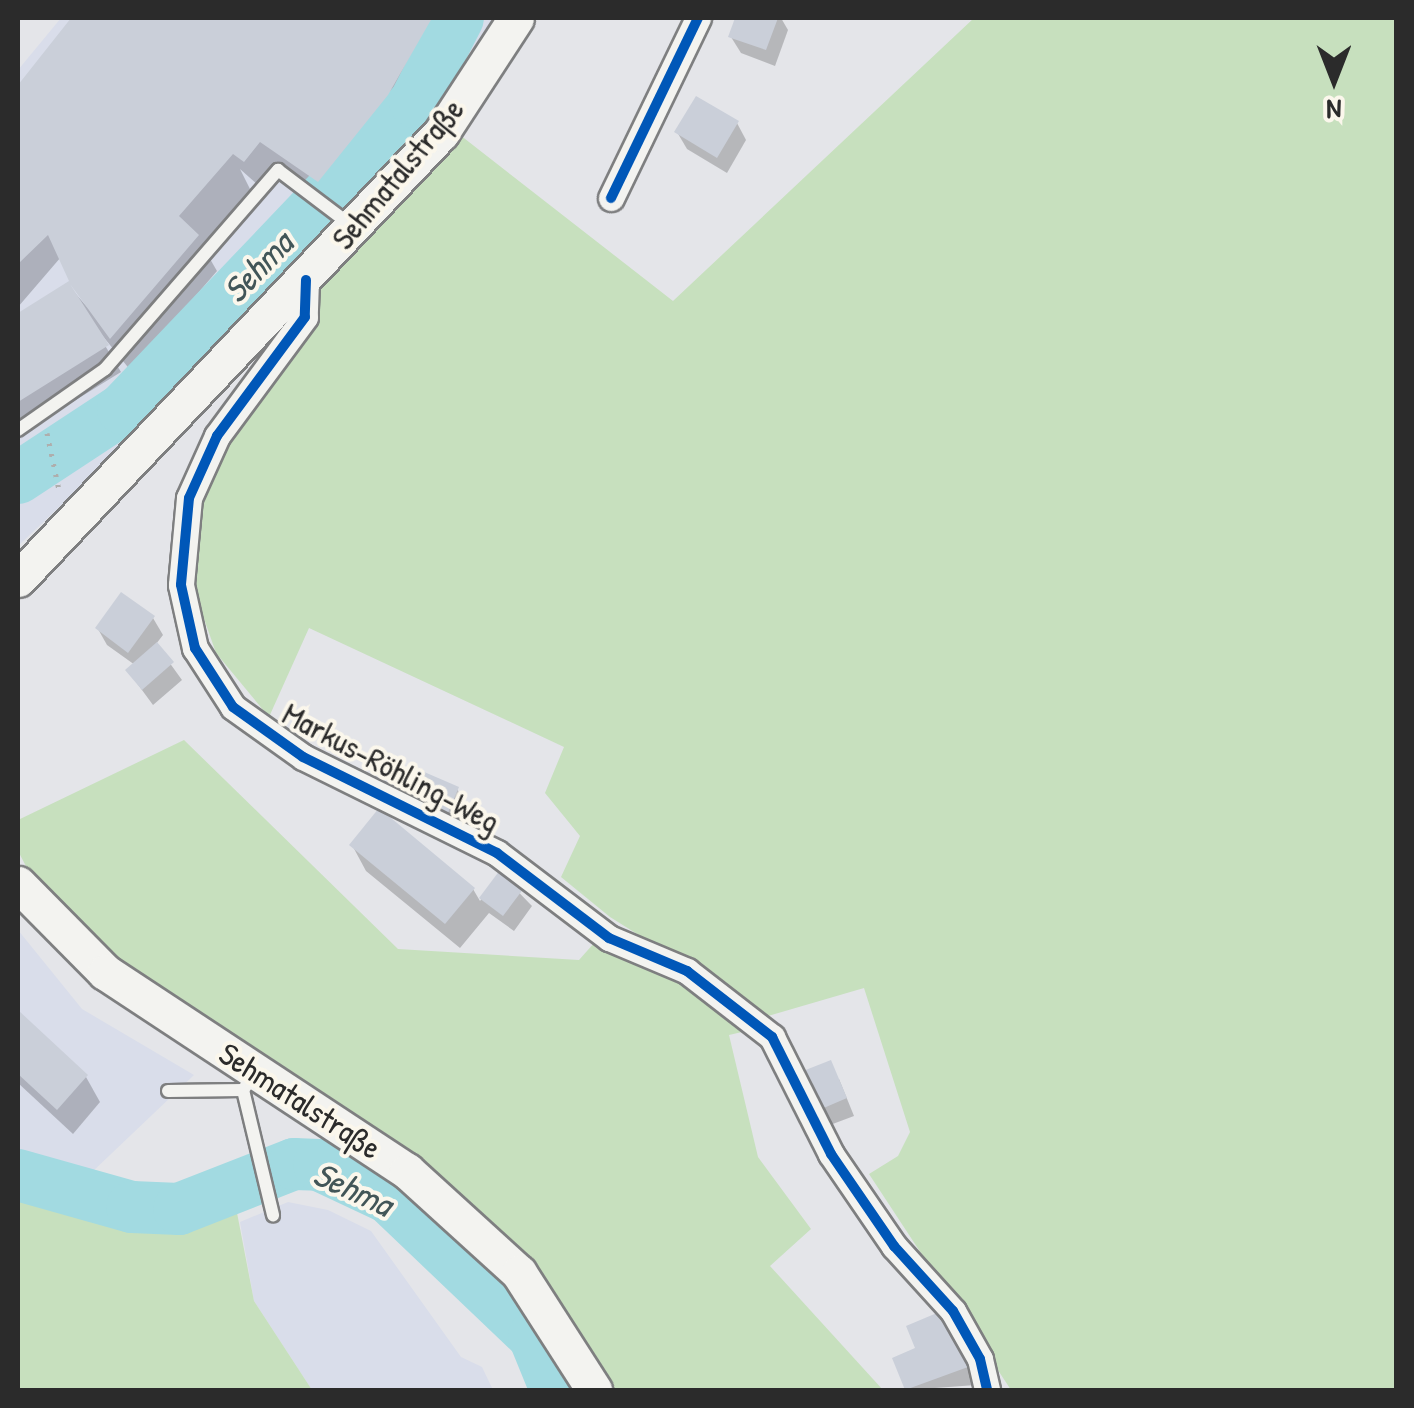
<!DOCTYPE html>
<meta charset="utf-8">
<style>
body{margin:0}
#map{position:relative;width:1414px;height:1408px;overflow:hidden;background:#e4e5e9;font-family:"Patrick Hand",sans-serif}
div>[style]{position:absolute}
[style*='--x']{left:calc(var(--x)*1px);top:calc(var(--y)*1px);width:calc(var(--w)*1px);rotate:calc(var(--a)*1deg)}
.built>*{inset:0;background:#d9ddea}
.green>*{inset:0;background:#c7e0be}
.shadow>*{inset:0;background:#0003}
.river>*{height:52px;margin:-26px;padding:0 26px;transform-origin:26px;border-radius:26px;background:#a2dae1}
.building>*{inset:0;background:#cacfd9}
.path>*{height:5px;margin-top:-2.5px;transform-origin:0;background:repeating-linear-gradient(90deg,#aeaead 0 2.5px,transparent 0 10.5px)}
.roads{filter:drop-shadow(2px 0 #7e7f80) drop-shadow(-2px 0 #7e7f80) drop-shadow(0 2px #7e7f80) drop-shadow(0 -2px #7e7f80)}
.service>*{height:12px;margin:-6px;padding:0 6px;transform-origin:6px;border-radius:6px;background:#f3f3f0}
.minor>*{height:25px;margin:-12.5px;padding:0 12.5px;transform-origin:12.5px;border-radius:12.5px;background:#f3f3f0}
.secondary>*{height:35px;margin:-17.5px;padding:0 17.5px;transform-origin:17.5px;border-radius:17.5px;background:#f3f3f0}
.cycleway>*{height:10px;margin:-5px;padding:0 5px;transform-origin:5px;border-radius:5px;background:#0057b8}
span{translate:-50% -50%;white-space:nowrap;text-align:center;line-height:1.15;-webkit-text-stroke:8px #fbf7ec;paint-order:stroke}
.street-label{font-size:32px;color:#2b2b2b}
.water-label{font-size:35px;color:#425658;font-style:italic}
.frame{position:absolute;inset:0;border:20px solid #2b2b2b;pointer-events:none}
.north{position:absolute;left:1284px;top:30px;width:100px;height:100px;-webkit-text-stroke:8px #fbf7ec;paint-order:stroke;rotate:180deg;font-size:28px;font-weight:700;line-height:40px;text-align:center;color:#2b2b2b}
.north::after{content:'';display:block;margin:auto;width:35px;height:45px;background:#2b2b2b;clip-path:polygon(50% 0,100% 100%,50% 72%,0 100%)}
</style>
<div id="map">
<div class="built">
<div style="clip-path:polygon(61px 18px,499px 18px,464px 81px,252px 325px,18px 546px,18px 70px)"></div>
<div style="clip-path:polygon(18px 930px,82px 1009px,194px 1075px,69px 1194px,18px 1175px)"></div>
<div style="clip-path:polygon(288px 1202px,328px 1210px,371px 1231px,461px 1357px,482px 1367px,493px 1390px,312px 1390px,254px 1301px,240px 1222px)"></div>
</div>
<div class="green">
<div style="clip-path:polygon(974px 18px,1396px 18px,1396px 1390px,1011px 1390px,869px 1174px,898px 1156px,910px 1132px,864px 988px,768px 1016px,610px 917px,561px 877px,580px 836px,545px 793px,564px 747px,309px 628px,269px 717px,216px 653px,194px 590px,199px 498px,272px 371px,312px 325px,322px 284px,460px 135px,673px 301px)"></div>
<div style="clip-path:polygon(184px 740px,398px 949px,579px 960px,595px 942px,686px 983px,742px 1032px,729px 1035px,758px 1157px,811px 1229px,770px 1266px,883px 1390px,613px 1390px,539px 1271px,417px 1160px,191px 1020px,97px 945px,37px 887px,18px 851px,18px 820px)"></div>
<div style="clip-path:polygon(18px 1175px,132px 1207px,179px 1209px,233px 1192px,254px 1301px,312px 1390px,18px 1390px)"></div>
</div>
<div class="shadow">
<div style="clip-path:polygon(74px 18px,460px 18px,402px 120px,333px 206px,275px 166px,259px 186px,240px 169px,250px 189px,202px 245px,217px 271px,131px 371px,89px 319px,121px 372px,24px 432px,18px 422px,18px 316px,68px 285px,88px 308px,61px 257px,18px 307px,18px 90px)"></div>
<div style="clip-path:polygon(738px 18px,781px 18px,788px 30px,775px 66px,741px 53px,731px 37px)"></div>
<div style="clip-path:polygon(737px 123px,746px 140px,727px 173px,687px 149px,677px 132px)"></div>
<div style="clip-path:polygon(153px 618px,163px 635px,156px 644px,182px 680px,153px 705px,128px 671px,135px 665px,107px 645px,98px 629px)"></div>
<div style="clip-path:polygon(457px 789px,467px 806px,456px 830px,415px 812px)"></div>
<div style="clip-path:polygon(352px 845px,473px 889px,480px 901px,500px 873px,532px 906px,514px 931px,489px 913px,460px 948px,366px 871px)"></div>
<div style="clip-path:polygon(18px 1013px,86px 1077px,100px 1102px,73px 1134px,18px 1083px)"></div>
<div style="clip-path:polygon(839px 1079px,854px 1116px,830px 1125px,821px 1109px)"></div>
<div style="clip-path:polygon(952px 1330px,976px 1385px,908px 1390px,895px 1359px)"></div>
</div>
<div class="river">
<div style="--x:18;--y:478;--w:126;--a:-33.3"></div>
<div style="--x:123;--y:409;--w:424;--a:-46.4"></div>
<div style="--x:415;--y:102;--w:94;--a:-62.9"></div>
<div style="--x:18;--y:1175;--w:118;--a:15.7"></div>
<div style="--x:132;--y:1207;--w:47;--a:2.4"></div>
<div style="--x:179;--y:1209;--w:123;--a:-21.4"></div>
<div style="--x:294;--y:1164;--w:25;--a:2"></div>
<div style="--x:319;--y:1165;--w:77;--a:25.2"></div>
<div style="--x:389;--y:1198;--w:200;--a:43.6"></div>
<div style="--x:534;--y:1336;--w:58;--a:67.8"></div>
</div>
<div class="building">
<div style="clip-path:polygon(71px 18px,432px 18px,388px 95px,318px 182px,260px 142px,244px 162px,233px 154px,179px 216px,199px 235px,110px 339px,70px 284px,109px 345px,18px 402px,18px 313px,69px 281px,48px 235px,18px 264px,18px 85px)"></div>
<div style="clip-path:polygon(735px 18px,778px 18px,766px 50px,728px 37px)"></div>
<div style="clip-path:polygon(696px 96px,739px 121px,717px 158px,674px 132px)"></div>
<div style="clip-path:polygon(121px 592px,155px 616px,128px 653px,95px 628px)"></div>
<div style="clip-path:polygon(157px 642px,174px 662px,142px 690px,125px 670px)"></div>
<div style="clip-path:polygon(415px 768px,459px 787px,447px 815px,403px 795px)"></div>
<div style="clip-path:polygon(379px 808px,475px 888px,445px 924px,349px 845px)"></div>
<div style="clip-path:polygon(500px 870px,524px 888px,503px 916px,479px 898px)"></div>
<div style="clip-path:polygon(18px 1010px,88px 1075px,57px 1110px,18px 1074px)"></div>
<div style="clip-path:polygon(831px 1060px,847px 1098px,819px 1110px,803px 1071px)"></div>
<div style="clip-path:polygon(944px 1310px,968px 1367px,905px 1390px,892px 1358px,915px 1348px,906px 1326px)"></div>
</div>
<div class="path">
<div style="--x:47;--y:433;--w:58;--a:78.1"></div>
</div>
<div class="roads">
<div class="service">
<div style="--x:18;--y:430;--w:106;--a:-35"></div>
<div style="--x:105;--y:369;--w:264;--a:-49"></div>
<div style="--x:278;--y:170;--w:93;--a:37.1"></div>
<div style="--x:243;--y:1090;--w:129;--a:76.5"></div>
<div style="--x:168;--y:1091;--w:75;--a:-0.8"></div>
<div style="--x:243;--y:1090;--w:9;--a:-54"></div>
</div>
<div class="minor">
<div style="--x:611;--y:198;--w:200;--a:-64.2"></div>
<div style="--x:306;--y:280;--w:37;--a:92"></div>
<div style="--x:305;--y:317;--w:148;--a:126.5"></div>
<div style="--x:217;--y:436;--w:68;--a:114.3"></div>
<div style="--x:189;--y:498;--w:87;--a:95.3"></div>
<div style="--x:181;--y:585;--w:65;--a:77.5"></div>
<div style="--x:195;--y:648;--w:70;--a:57.2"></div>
<div style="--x:233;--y:707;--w:86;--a:35.5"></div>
<div style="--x:303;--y:757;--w:216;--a:26.3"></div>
<div style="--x:497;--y:853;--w:141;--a:37.2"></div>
<div style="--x:609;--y:938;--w:85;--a:22.9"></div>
<div style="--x:687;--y:971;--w:108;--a:37.8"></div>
<div style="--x:772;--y:1037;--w:131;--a:63.2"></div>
<div style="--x:831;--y:1154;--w:112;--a:55.6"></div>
<div style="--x:894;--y:1246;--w:88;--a:47.8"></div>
<div style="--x:953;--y:1311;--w:55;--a:60.6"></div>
<div style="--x:980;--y:1359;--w:32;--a:77"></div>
</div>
<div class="secondary">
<div style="--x:18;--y:579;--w:615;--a:-46.52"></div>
<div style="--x:441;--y:133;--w:137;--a:-56.9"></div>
<div style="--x:18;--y:884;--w:124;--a:45.3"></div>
<div style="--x:105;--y:972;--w:362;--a:33.4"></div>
<div style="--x:407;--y:1171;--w:151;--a:42.3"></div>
<div style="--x:519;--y:1273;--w:139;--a:57.3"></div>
</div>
</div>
<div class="cycleway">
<div style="--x:611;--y:198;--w:200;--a:-64.2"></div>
<div style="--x:306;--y:280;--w:37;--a:92"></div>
<div style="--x:305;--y:317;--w:148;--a:126.5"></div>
<div style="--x:217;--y:436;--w:68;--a:114.3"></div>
<div style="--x:189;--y:498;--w:87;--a:95.3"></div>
<div style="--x:181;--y:585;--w:65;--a:77.5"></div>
<div style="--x:195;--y:648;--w:70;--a:57.2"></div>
<div style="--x:233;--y:707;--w:86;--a:35.5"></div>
<div style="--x:303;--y:757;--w:216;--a:26.3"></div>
<div style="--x:497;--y:853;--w:141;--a:37.2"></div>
<div style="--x:609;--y:938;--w:85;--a:22.9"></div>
<div style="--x:687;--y:971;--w:108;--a:37.8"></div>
<div style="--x:772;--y:1037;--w:131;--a:63.2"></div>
<div style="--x:831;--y:1154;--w:112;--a:55.6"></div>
<div style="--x:894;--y:1246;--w:88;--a:47.8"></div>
<div style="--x:953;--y:1311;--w:55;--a:60.6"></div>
<div style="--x:980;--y:1359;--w:32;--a:77"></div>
</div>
<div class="street-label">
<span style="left:398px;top:174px;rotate:-50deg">Sehmatalstraße</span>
<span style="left:391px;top:768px;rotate:28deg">Markus-Röhling-Weg</span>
<span style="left:300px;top:1101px;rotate:33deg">Sehmatalstraße</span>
</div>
<div class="water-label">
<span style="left:258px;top:267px;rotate:-46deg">Sehma</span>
<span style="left:353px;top:1189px;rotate:25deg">Sehma</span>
</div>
<div class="frame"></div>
<div class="north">N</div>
</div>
